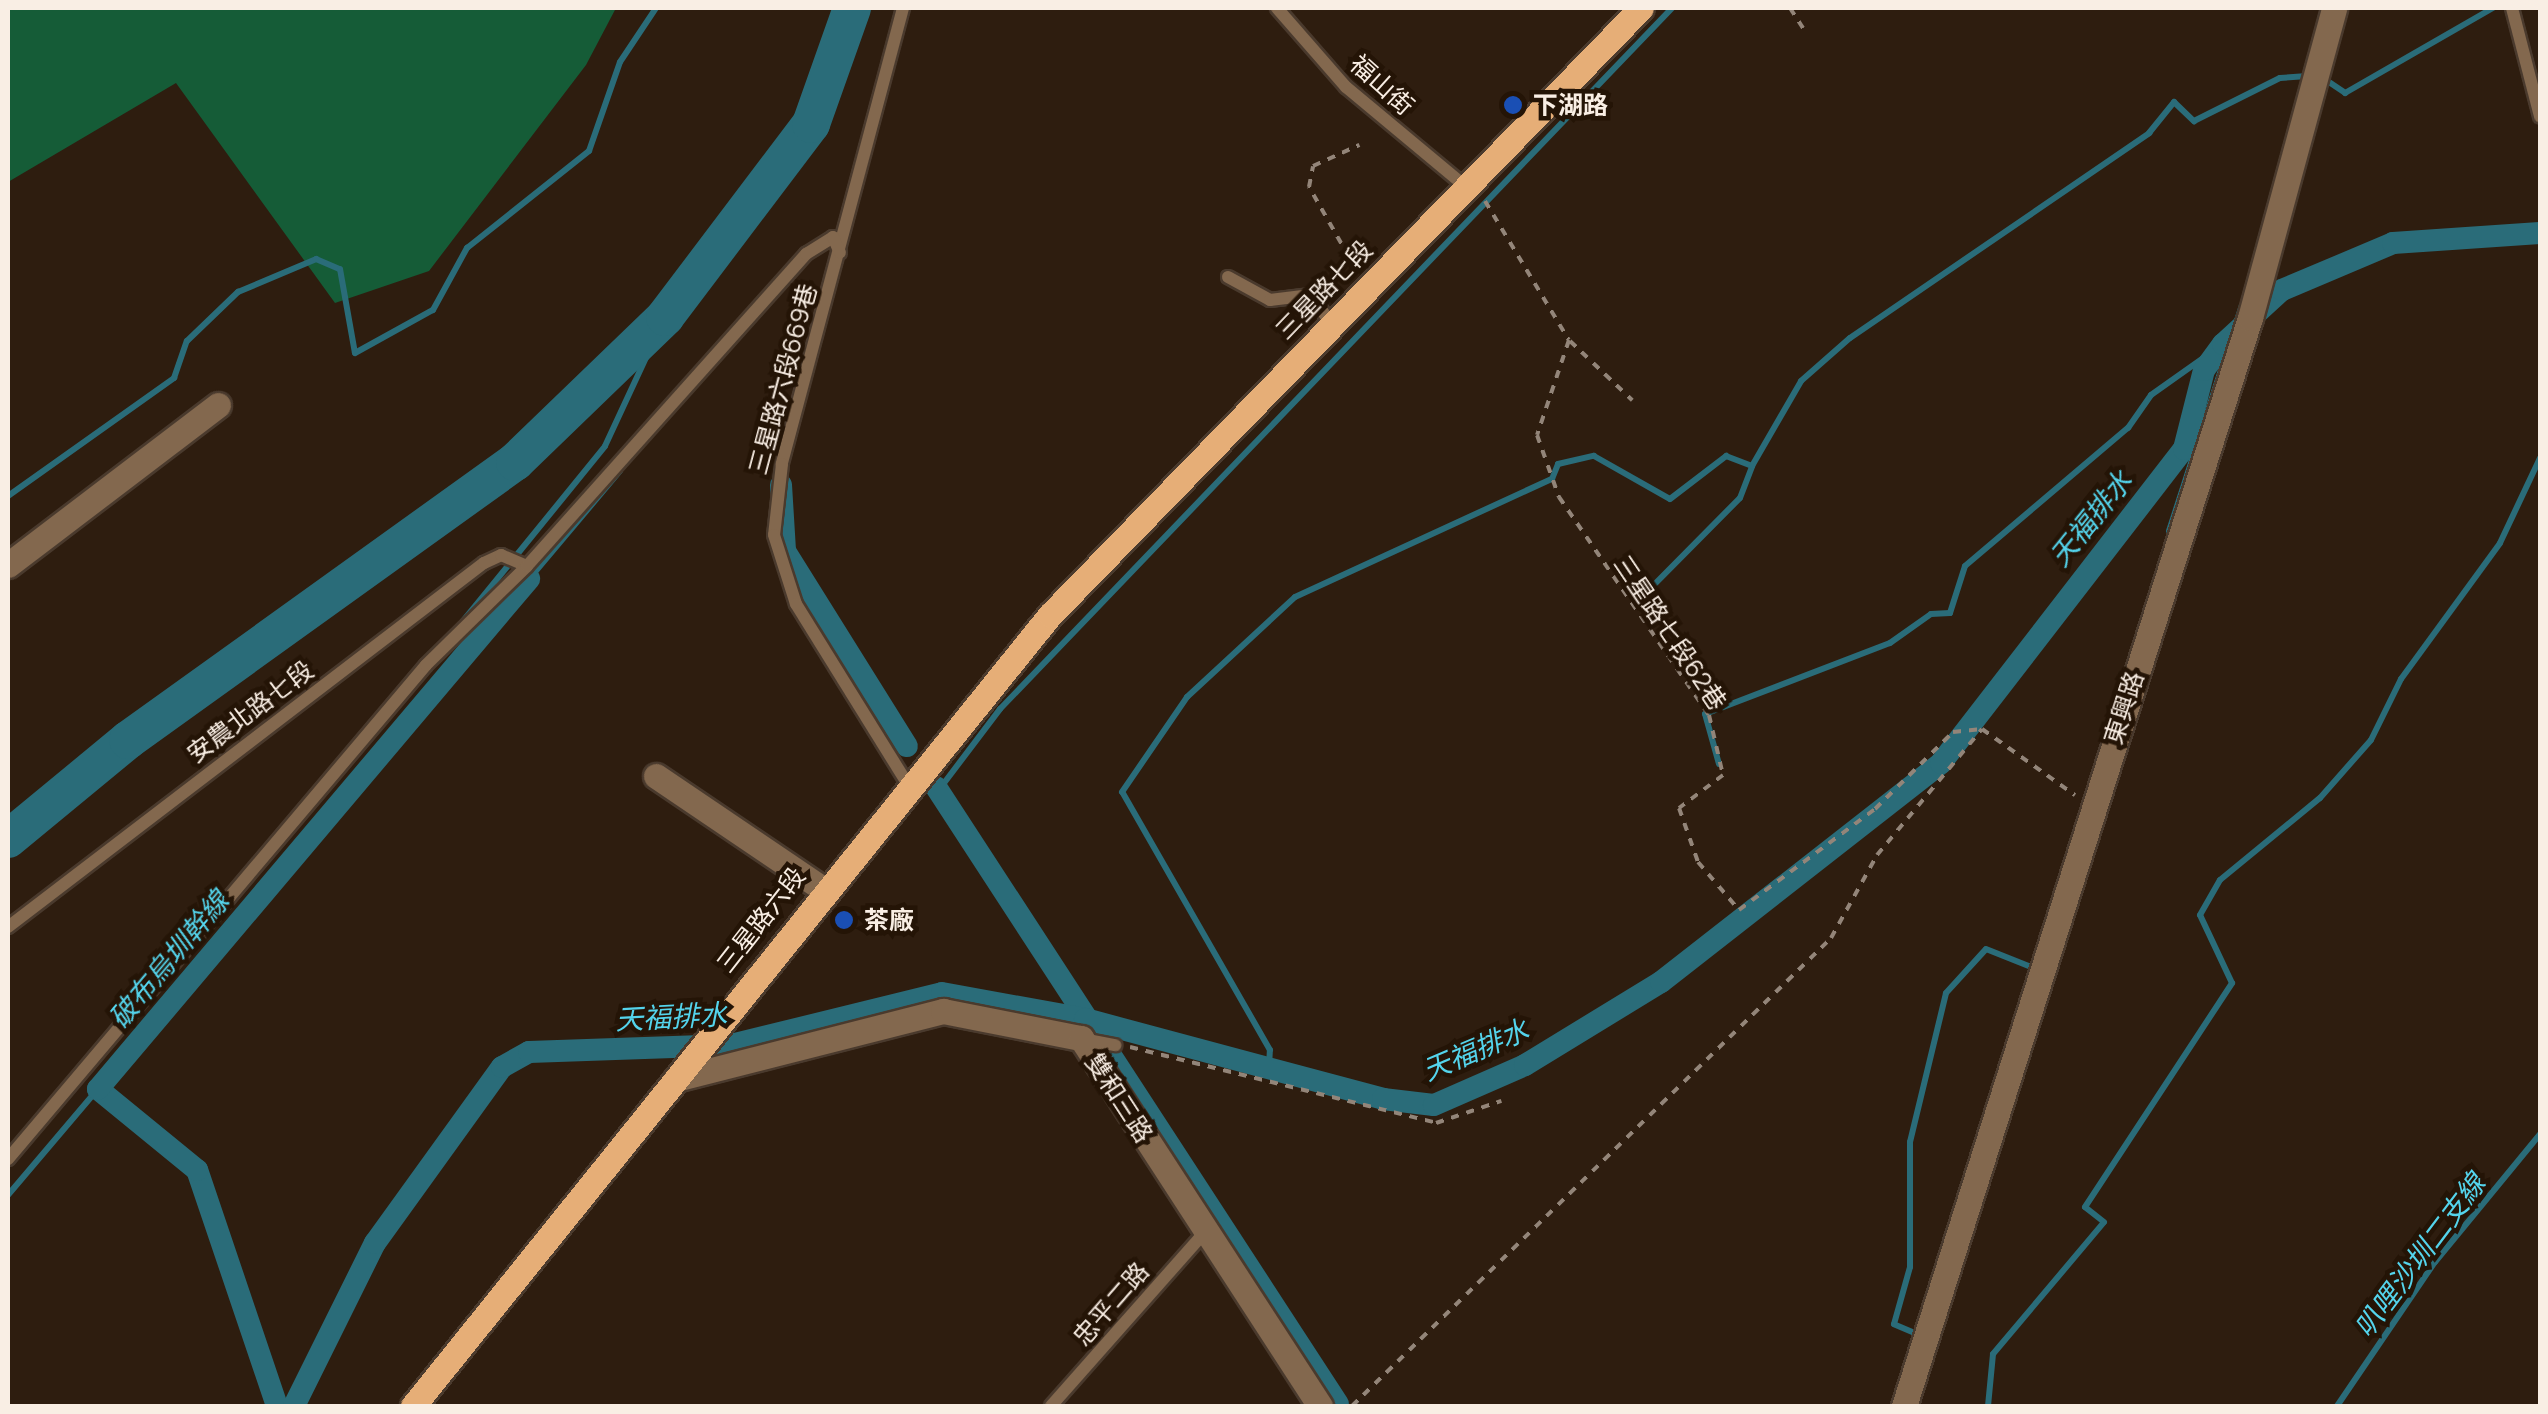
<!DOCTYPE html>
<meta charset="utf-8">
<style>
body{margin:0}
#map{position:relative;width:2548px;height:1414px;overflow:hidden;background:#2e1d0f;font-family:Manrope,"Noto Sans TC",sans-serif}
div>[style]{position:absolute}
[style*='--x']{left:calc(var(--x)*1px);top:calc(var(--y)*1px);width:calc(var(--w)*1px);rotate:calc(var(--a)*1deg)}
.forest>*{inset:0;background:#155c37}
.stream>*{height:6px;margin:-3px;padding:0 3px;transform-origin:3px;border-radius:3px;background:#2a6c79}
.canal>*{height:22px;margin:-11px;padding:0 11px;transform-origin:11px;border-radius:11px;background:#2a6c79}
.river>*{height:38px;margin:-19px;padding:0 19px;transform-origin:19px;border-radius:19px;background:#2a6c79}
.path>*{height:4px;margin-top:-2px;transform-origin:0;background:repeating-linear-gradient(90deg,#938579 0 8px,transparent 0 16px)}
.roads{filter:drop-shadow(2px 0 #4a3a2d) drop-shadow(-2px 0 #4a3a2d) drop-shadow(0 2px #4a3a2d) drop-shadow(0 -2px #4a3a2d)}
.lane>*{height:12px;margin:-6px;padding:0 6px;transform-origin:6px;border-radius:6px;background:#83684e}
.street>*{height:25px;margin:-12.5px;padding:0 12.5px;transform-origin:12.5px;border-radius:12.5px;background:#83684e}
.primary>*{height:25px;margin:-12.5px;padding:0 12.5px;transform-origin:12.5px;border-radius:12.5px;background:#e6ae77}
.dots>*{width:28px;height:28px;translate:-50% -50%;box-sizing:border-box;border:5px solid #241406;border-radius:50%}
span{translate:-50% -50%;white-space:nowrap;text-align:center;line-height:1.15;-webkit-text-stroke:9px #241406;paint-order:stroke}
.street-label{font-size:25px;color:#f9eee4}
.poi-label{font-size:25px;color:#f9eee4;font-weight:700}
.left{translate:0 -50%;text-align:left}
.water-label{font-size:28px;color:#54d4ec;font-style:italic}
.frame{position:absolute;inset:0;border:10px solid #f9eee4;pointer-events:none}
</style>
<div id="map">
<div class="forest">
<div style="clip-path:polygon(8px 8px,616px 8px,586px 65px,429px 271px,335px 303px,176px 83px,8px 182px)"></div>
</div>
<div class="stream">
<div style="--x:2323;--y:78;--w:27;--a:34"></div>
<div style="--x:2345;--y:93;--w:171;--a:-29.9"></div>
<div style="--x:8;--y:496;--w:204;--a:-35.4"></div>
<div style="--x:174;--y:378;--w:39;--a:-71"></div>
<div style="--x:187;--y:341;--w:71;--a:-43.9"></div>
<div style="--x:238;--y:292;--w:85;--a:-22.9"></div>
<div style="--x:316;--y:259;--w:26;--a:23"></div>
<div style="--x:340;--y:269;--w:85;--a:79.9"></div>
<div style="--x:355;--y:353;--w:89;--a:-28.9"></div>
<div style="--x:433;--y:310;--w:71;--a:-61.3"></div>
<div style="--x:467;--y:248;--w:156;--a:-38.5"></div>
<div style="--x:589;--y:151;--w:94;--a:-70.8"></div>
<div style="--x:620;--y:62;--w:65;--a:-56.3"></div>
<div style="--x:2169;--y:531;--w:237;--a:-72.1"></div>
<div style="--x:529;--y:579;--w:141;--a:-49.9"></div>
<div style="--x:1635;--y:604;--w:149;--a:-45.3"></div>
<div style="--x:1740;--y:498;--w:34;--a:-69"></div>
<div style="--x:463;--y:621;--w:225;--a:-50.9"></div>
<div style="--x:605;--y:446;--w:142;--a:-65.1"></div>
<div style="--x:1719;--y:764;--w:52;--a:-105.6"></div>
<div style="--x:1705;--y:714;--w:198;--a:-21"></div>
<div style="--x:1890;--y:643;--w:50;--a:-35.3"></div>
<div style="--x:1931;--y:614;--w:19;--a:-3"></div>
<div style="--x:1950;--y:613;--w:49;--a:-72.3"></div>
<div style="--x:1965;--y:566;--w:214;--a:-40.3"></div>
<div style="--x:2128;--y:428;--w:40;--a:-55.1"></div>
<div style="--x:2151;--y:395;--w:88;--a:-35.3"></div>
<div style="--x:938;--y:791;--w:103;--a:-52.9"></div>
<div style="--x:1000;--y:709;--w:971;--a:-46.21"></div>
<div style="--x:1269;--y:1067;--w:17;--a:-87"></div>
<div style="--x:1270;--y:1050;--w:297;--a:-119.8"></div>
<div style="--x:1122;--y:792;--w:115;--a:-55.6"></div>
<div style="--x:1187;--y:697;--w:147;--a:-42.8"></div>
<div style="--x:1295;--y:597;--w:283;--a:-24.7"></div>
<div style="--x:1552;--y:479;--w:16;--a:-68"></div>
<div style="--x:1558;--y:464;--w:37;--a:-13"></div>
<div style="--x:1594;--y:456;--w:87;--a:29.5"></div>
<div style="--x:1670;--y:499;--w:71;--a:-37.5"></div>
<div style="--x:1726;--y:456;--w:28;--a:21"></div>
<div style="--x:1752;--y:466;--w:98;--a:-60"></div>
<div style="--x:1801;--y:381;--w:65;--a:-41.3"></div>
<div style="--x:1850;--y:338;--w:363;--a:-34.4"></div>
<div style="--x:2149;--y:133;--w:40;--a:-51"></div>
<div style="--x:2174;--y:102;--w:28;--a:44"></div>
<div style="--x:2194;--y:121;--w:96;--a:-26.6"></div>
<div style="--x:2280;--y:78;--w:31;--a:-4"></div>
<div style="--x:8;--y:1195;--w:139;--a:-49.7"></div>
<div style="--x:1917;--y:1334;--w:25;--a:-157"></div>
<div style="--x:1894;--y:1324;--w:59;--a:-74.3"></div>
<div style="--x:1910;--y:1267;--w:125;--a:-90"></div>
<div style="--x:1910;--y:1142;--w:153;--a:-76.4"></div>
<div style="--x:1946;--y:993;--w:59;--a:-47.7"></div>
<div style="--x:1986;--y:949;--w:48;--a:21.8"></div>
<div style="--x:1988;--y:1406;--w:52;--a:-84.5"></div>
<div style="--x:1993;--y:1354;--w:172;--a:-49.9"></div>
<div style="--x:2104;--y:1222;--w:24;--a:-142"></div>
<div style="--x:2085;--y:1207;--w:268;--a:-56.7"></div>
<div style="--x:2232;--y:983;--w:75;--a:-115.2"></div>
<div style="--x:2200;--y:915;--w:40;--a:-60.3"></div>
<div style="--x:2220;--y:880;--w:129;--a:-39.4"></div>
<div style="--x:2320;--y:798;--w:77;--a:-48.7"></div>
<div style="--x:2371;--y:740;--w:68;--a:-63.8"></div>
<div style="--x:2401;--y:679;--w:168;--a:-53.9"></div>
<div style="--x:2500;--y:543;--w:94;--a:-64.8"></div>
<div style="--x:2337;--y:1406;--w:174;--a:-55.8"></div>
<div style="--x:2435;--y:1262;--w:166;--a:-50.6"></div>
</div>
<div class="canal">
<div style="--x:781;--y:485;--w:66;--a:86.5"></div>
<div style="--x:785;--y:551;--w:230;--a:58"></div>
<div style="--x:936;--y:787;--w:736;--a:56.91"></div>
<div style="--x:277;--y:1406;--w:249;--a:-108.7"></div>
<div style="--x:197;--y:1170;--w:128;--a:-140.7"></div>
<div style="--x:98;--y:1089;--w:668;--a:-49.8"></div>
<div style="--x:294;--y:1406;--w:182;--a:-63.6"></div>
<div style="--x:375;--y:1243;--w:217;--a:-54.2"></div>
<div style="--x:502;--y:1067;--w:31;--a:-29"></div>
<div style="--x:529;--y:1052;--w:202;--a:-2"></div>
<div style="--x:731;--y:1045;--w:217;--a:-13.8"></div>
<div style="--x:942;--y:993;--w:145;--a:10.3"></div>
<div style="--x:1085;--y:1019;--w:309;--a:15"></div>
<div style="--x:1383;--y:1099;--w:51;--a:6.7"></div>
<div style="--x:1434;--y:1105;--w:99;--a:-23.7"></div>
<div style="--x:1525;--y:1065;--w:159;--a:-31.4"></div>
<div style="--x:1661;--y:982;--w:355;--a:-38"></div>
<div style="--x:1941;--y:763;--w:397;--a:-52.3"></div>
<div style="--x:2184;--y:449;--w:81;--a:-75.8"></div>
<div style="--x:2204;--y:370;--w:32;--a:-54"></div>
<div style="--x:2223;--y:344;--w:80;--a:-42.5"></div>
<div style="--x:2282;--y:290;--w:121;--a:-22.9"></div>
<div style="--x:2393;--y:243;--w:147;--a:-3.9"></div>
</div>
<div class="river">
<div style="--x:8;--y:839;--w:156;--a:-39.5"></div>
<div style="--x:128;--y:740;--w:477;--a:-35.7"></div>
<div style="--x:515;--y:462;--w:209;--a:-44"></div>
<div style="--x:665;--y:317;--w:242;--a:-52.9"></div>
<div style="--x:811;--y:124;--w:123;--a:-70.5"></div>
</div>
<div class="path">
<div style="--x:1790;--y:8;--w:24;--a:57"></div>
<div style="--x:1485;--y:201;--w:162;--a:58.9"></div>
<div style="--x:1569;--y:340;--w:100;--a:108.6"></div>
<div style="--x:1537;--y:435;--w:66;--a:70.5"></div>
<div style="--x:1559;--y:497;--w:265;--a:55.5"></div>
<div style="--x:1709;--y:715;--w:62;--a:76.9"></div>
<div style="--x:1723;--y:775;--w:55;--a:143.1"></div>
<div style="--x:1679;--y:808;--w:57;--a:70.6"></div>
<div style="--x:1698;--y:862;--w:63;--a:49.5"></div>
<div style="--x:1739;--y:910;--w:169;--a:-36.6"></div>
<div style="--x:1875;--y:809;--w:110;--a:-44.6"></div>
<div style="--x:1953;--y:732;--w:29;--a:-6"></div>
<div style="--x:1982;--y:729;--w:114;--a:35.4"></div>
<div style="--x:1357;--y:271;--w:97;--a:-119.7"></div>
<div style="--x:1309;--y:187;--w:21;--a:-79"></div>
<div style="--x:1313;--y:166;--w:51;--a:-24.5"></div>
<div style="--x:1570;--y:341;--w:86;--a:43.6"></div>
<div style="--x:1130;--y:1047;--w:315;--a:13.9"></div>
<div style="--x:1436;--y:1123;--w:69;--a:-18.7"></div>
<div style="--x:1352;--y:1406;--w:670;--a:-44.33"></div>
<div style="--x:1831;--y:938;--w:95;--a:-61"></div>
<div style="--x:1877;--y:855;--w:164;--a:-50.2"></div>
</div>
<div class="roads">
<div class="lane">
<div style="--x:903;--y:8;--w:472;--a:104.9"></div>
<div style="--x:782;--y:464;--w:71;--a:96.4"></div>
<div style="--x:774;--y:535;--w:72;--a:72.3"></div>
<div style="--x:796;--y:604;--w:211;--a:58.2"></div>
<div style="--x:1277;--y:8;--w:105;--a:48.9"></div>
<div style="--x:1346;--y:87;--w:156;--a:39.8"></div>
<div style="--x:2512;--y:8;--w:112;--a:75.5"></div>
<div style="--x:1228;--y:277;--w:48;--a:28.7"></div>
<div style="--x:1270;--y:300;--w:41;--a:-7"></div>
<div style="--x:1311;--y:295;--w:37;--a:55"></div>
<div style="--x:8;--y:927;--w:599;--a:-37.41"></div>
<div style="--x:484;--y:563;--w:19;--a:-25"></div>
<div style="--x:501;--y:555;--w:28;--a:23"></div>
<div style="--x:1083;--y:1039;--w:33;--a:11"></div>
<div style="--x:8;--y:1159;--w:647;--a:-49.76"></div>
<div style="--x:426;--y:665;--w:141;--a:-44.4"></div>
<div style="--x:527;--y:566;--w:419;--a:-48.2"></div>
<div style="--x:806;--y:254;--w:32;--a:-32"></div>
<div style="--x:833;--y:237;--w:17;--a:66"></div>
<div style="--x:1051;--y:1406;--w:232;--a:-48.5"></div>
</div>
<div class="street">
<div style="--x:8;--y:565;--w:264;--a:-37.3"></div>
<div style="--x:656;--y:776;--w:202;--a:34.1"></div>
<div style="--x:676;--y:1079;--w:276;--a:-14.3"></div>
<div style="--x:943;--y:1011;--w:141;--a:11.1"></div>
<div style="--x:1081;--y:1038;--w:439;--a:57"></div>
<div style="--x:1904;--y:1406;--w:1142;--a:-72.36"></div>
<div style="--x:2250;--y:318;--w:321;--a:-74.8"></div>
</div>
<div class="primary">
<div style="--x:413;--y:1406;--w:1016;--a:-51.16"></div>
<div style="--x:1050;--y:615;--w:847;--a:-45.77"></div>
</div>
</div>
<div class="dots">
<div style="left:1513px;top:105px;background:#1a4fb4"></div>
<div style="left:844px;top:920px;background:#1a4fb4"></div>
</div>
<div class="street-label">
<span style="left:1382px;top:85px;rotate:42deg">福山街</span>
<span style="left:1324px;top:290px;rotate:-46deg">三星路七段</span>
<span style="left:783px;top:379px;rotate:-75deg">三星路六段669巷</span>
<span style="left:1670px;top:633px;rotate:56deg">三星路七段62巷</span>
<span style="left:2124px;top:708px;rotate:-72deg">東興路</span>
<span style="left:250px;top:712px;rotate:-37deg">安農北路七段</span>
<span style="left:761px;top:920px;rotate:-52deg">三星路六段</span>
<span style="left:1119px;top:1098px;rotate:57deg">雙和三路</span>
<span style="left:1111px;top:1304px;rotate:-49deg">忠平二路</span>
</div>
<div class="poi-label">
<span class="left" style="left:1533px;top:105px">下湖路</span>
<span class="left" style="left:864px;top:920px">茶廠</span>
</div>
<div class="water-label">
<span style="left:2090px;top:518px;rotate:-51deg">天福排水</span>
<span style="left:168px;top:959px;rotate:-50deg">破布烏圳幹線</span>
<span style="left:671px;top:1016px;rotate:-3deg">天福排水</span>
<span style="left:1475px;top:1049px;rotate:-23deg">天福排水</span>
<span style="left:2419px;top:1255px;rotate:-53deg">叭哩沙圳二支線</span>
</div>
<div class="frame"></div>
</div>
